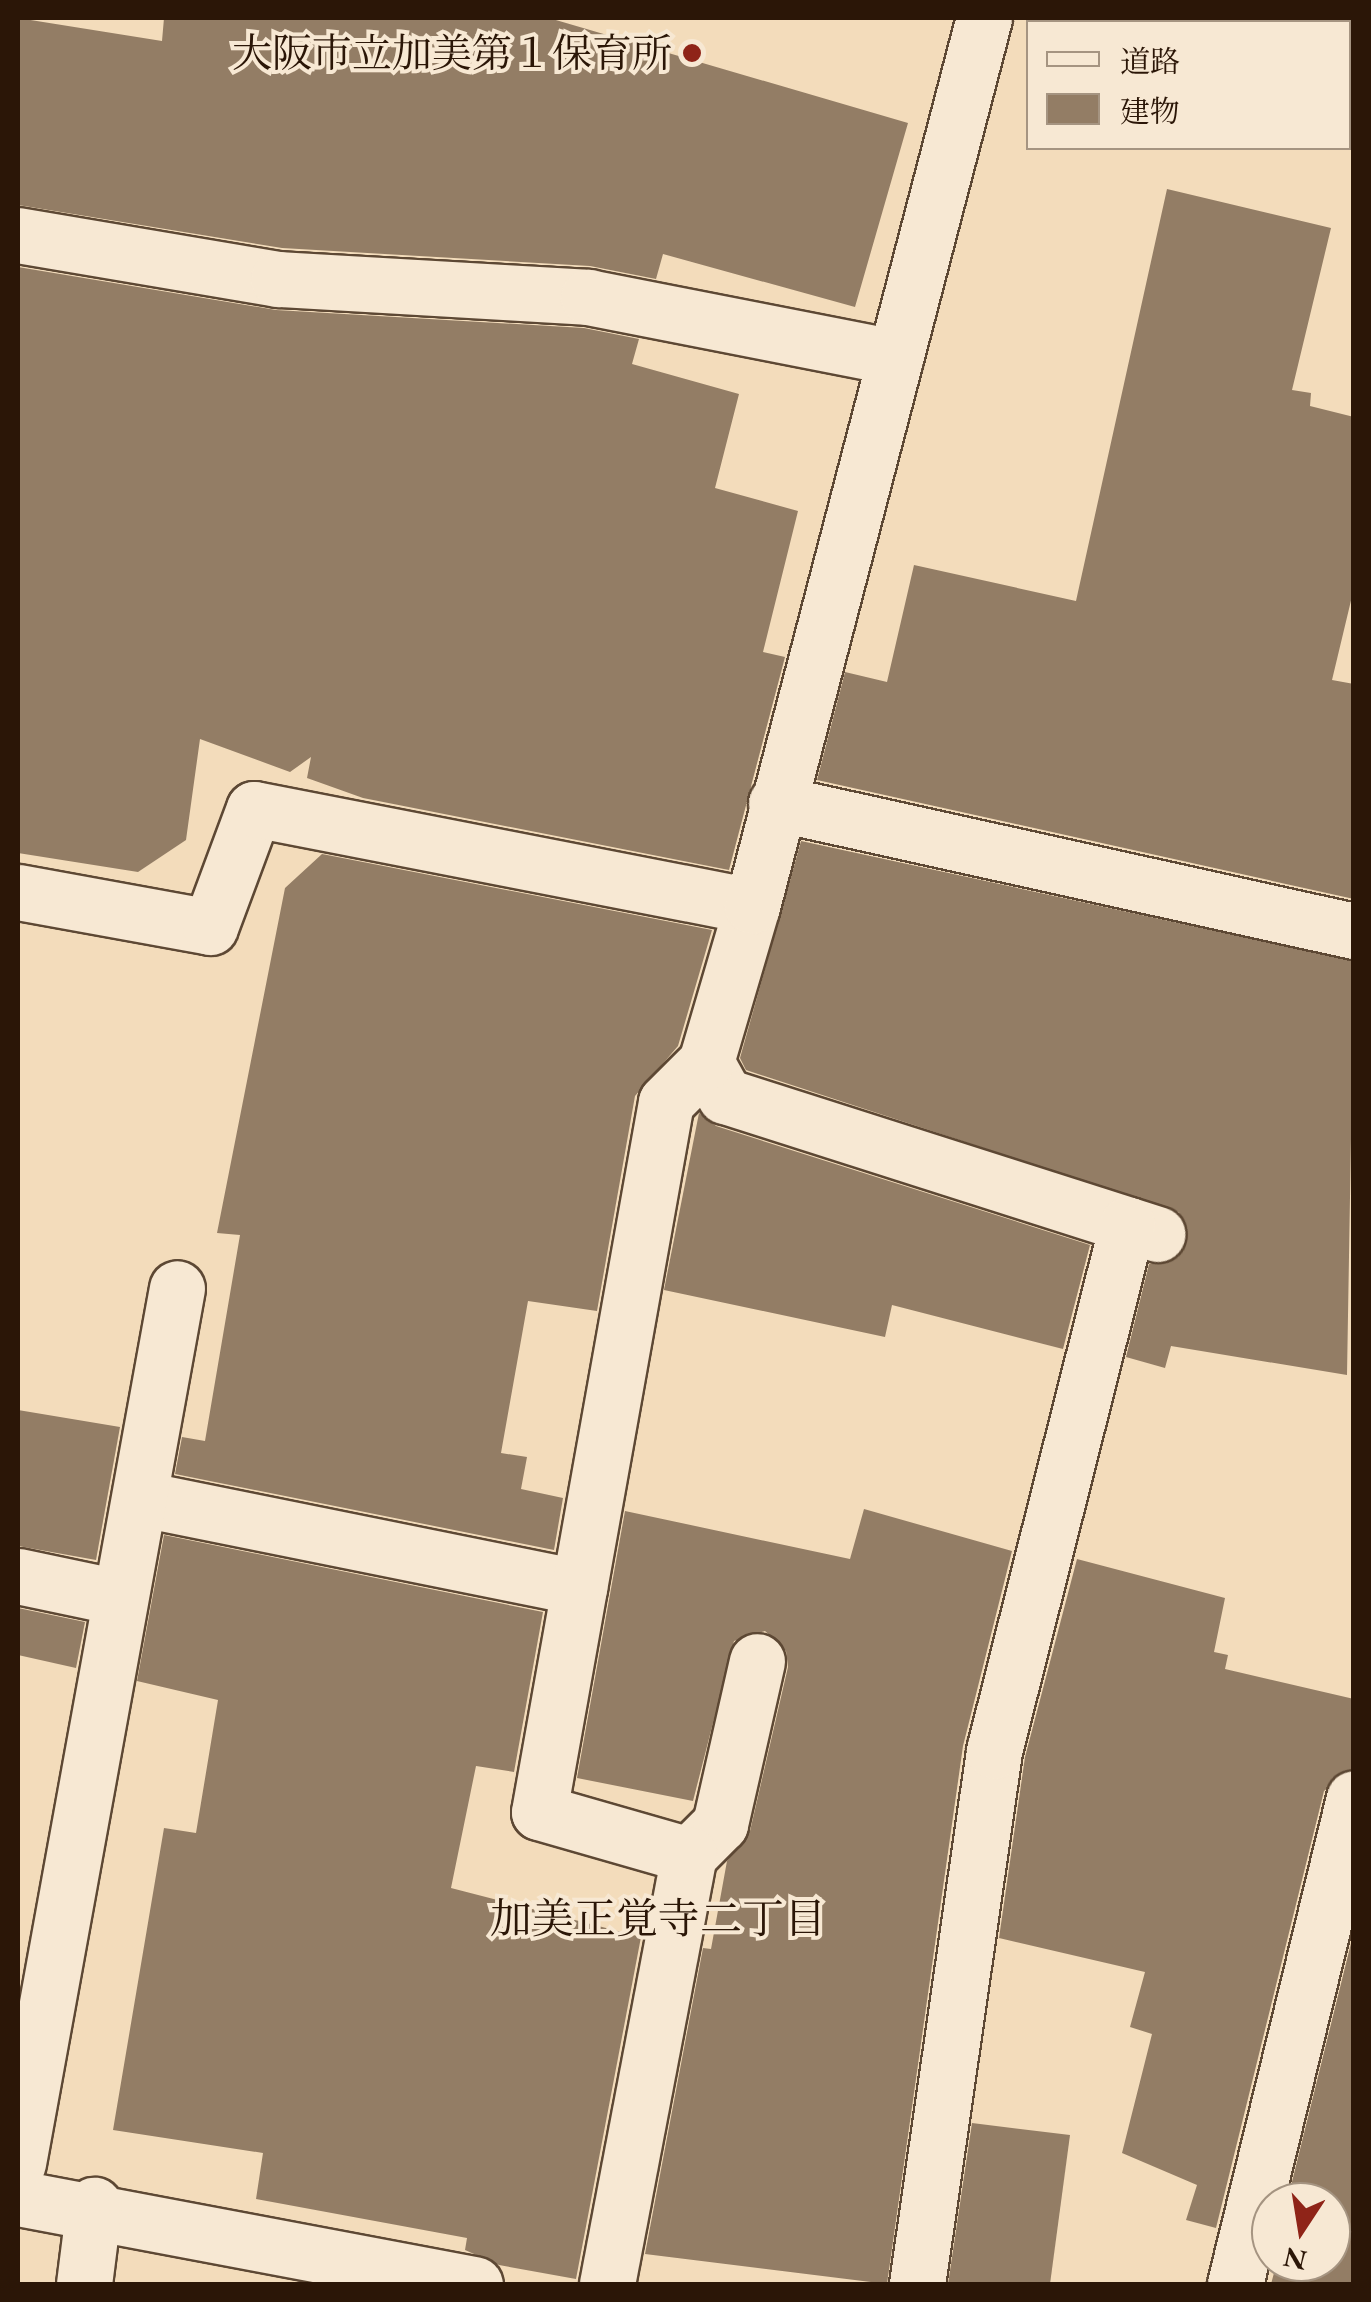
<!DOCTYPE html>
<meta charset="utf-8">
<style>
body{margin:0}
#map{position:relative;width:1371px;height:2302px;overflow:hidden;background:#f3dcbb;font-family:"EB Garamond","Noto Serif JP",serif}
div>[style]{position:absolute}
[style*='--x']{left:calc(var(--x)*1px);top:calc(var(--y)*1px);width:calc(var(--w)*1px);rotate:calc(var(--a)*1deg)}
.building>*{inset:0;background:#937d65}
.roads{filter:drop-shadow(2px 0 #5d4834) drop-shadow(-2px 0 #5d4834) drop-shadow(0 2px #5d4834) drop-shadow(0 -2px #5d4834)}
.minor>*{height:55px;margin:-27.5px;padding:0 27.5px;transform-origin:27.5px;border-radius:27.5px;background:#f7e8d3}
.dots>*{width:28px;height:28px;translate:-50% -50%;box-sizing:border-box;border:5px solid #f7e8d3;border-radius:50%}
span{translate:-50% -50%;white-space:nowrap;text-align:center;line-height:1.15;-webkit-text-stroke:8px #f7e8d3;paint-order:stroke}
.poi-label{font-size:40px;color:#2b1607}
.right{translate:-100% -50%;text-align:right}
.neighbourhood-label{font-size:42px;color:#2b1607}
.frame{position:absolute;inset:0;border:20px solid #2b1607;pointer-events:none}
.legend{position:absolute;left:1026px;top:20px;width:325px;height:130px;box-sizing:border-box;background:#f7e8d3;border:2px solid #a59481;margin:0;padding:12px 18px;list-style:none;font-size:30px;color:#2b1607}
.legend li{display:flex;align-items:center;gap:20px;height:50px}
.legend b{width:50px;border:2px solid #a59481}
.north{position:absolute;left:1251px;top:2182px;width:100px;height:100px;box-sizing:border-box;background:#f7e8d3;border:2px solid #a59481;border-radius:50%;rotate:192deg;font-size:28px;font-weight:700;line-height:40px;text-align:center;color:#2b1607}
.north::after{content:'';display:block;margin:auto;width:35px;height:45px;background:#8f2418;clip-path:polygon(50% 0,100% 100%,50% 72%,0 100%)}
</style>
<div id="map">
<div class="building">
<div style="clip-path:polygon(18px 18px,162px 41px,164px 18px,549px 18px,908px 123px,855px 307px,663px 254px,656px 279px,590px 266px,282px 248px,18px 205px)"></div>
<div style="clip-path:polygon(1167px 189px,1331px 228px,1292px 390px,1311px 393px,1310px 406px,1354px 417px,1354px 588px,1332px 680px,1354px 684px,1354px 899px,817px 780px,845px 672px,887px 682px,914px 565px,1076px 601px)"></div>
<div style="clip-path:polygon(18px 267px,276px 310px,584px 328px,639px 339px,632px 364px,739px 394px,715px 488px,798px 511px,763px 652px,785px 657px,729px 870px,363px 798px,307px 778px,311px 757px,290px 772px,200px 739px,186px 840px,138px 872px,18px 853px)"></div>
<div style="clip-path:polygon(801px 841px,1354px 961px,1347px 1375px,1171px 1346px,1165px 1368px,1126px 1357px,1149px 1264px,1177px 1258px,1186px 1244px,1179px 1212px,746px 1070px,740px 1058px)"></div>
<div style="clip-path:polygon(322px 854px,712px 930px,678px 1046px,635px 1096px,597px 1311px,528px 1301px,501px 1453px,527px 1457px,521px 1489px,563px 1498px,554px 1550px,175px 1474px,182px 1437px,205px 1441px,240px 1235px,217px 1233px,285px 888px)"></div>
<div style="clip-path:polygon(699px 1113px,716px 1126px,1090px 1245px,1063px 1349px,892px 1305px,885px 1337px,664px 1290px)"></div>
<div style="clip-path:polygon(18px 1410px,120px 1427px,96px 1560px,18px 1546px)"></div>
<div style="clip-path:polygon(864px 1509px,1012px 1551px,963px 1746px,887px 2284px,645px 2254px,703px 1948px,711px 1949px,727px 1861px,750px 1831px,788px 1667px,786px 1651px,765px 1631px,734px 1641px,693px 1801px,577px 1778px,625px 1511px,850px 1559px)"></div>
<div style="clip-path:polygon(164px 1535px,543px 1612px,514px 1772px,476px 1766px,451px 1888px,641px 1937px,576px 2279px,499px 2265px,465px 2250px,467px 2238px,256px 2199px,263px 2153px,113px 2130px,164px 1828px,196px 1833px,218px 1700px,137px 1681px)"></div>
<div style="clip-path:polygon(1077px 1559px,1225px 1598px,1214px 1652px,1228px 1655px,1225px 1669px,1354px 1699px,1354px 1768px,1324px 1791px,1216px 2228px,1186px 2220px,1197px 2185px,1122px 2153px,1152px 2034px,1130px 2027px,1145px 1972px,999px 1938px,1025px 1757px)"></div>
<div style="clip-path:polygon(18px 1608px,85px 1622px,76px 1668px,18px 1655px)"></div>
<div style="clip-path:polygon(1354px 1931px,1354px 2284px,1271px 2284px,1277px 2262px,1331px 2262px,1331px 2202px,1287px 2202px)"></div>
<div style="clip-path:polygon(972px 2123px,1070px 2135px,1050px 2284px,948px 2284px)"></div>
</div>
<div class="roads">
<div class="minor">
<div style="--x:18;--y:235;--w:264;--a:9.6"></div>
<div style="--x:278;--y:279;--w:311;--a:3.3"></div>
<div style="--x:588;--y:297;--w:313;--a:11.1"></div>
<div style="--x:776;--y:803;--w:592;--a:12.49"></div>
<div style="--x:18;--y:892;--w:195;--a:10.3"></div>
<div style="--x:210;--y:927;--w:126;--a:-69.6"></div>
<div style="--x:254;--y:809;--w:507;--a:11.02"></div>
<div style="--x:706;--y:1062;--w:39;--a:61"></div>
<div style="--x:725;--y:1096;--w:454;--a:17.7"></div>
<div style="--x:142;--y:1499;--w:446;--a:11.4"></div>
<div style="--x:18;--y:1576;--w:102;--a:11.9"></div>
<div style="--x:689;--y:1855;--w:44;--a:-45"></div>
<div style="--x:720;--y:1824;--w:167;--a:-77.2"></div>
<div style="--x:18;--y:2163;--w:889;--a:-79.7"></div>
<div style="--x:18;--y:2198;--w:465;--a:10.7"></div>
<div style="--x:84;--y:2284;--w:80;--a:-82.8"></div>
<div style="--x:607;--y:2284;--w:437;--a:-79.2"></div>
<div style="--x:689;--y:1855;--w:156;--a:-164"></div>
<div style="--x:539;--y:1812;--w:721;--a:-79.86"></div>
<div style="--x:666;--y:1102;--w:57;--a:-45"></div>
<div style="--x:706;--y:1062;--w:163;--a:-73.6"></div>
<div style="--x:752;--y:906;--w:918;--a:-75.36"></div>
<div style="--x:917;--y:2284;--w:539;--a:-81.78"></div>
<div style="--x:994;--y:1751;--w:543;--a:-75.81"></div>
<div style="--x:1235;--y:2284;--w:500;--a:-76.24"></div>
</div>
</div>
<div class="dots">
<div style="left:692px;top:53px;background:#8f2418"></div>
</div>
<div class="poi-label">
<span class="right" style="left:672px;top:53px">大阪市立加美第１保育所</span>
</div>
<div class="neighbourhood-label">
<span style="left:658px;top:1919px">加美正覚寺二丁目</span>
</div>
<div class="frame"></div>
<ul class="legend">
<li><b style="height:12px;background:#f7e8d3"></b>道路</li>
<li><b style="height:28px;background:#937d65"></b>建物</li>
</ul>
<div class="north">N</div>
</div>
